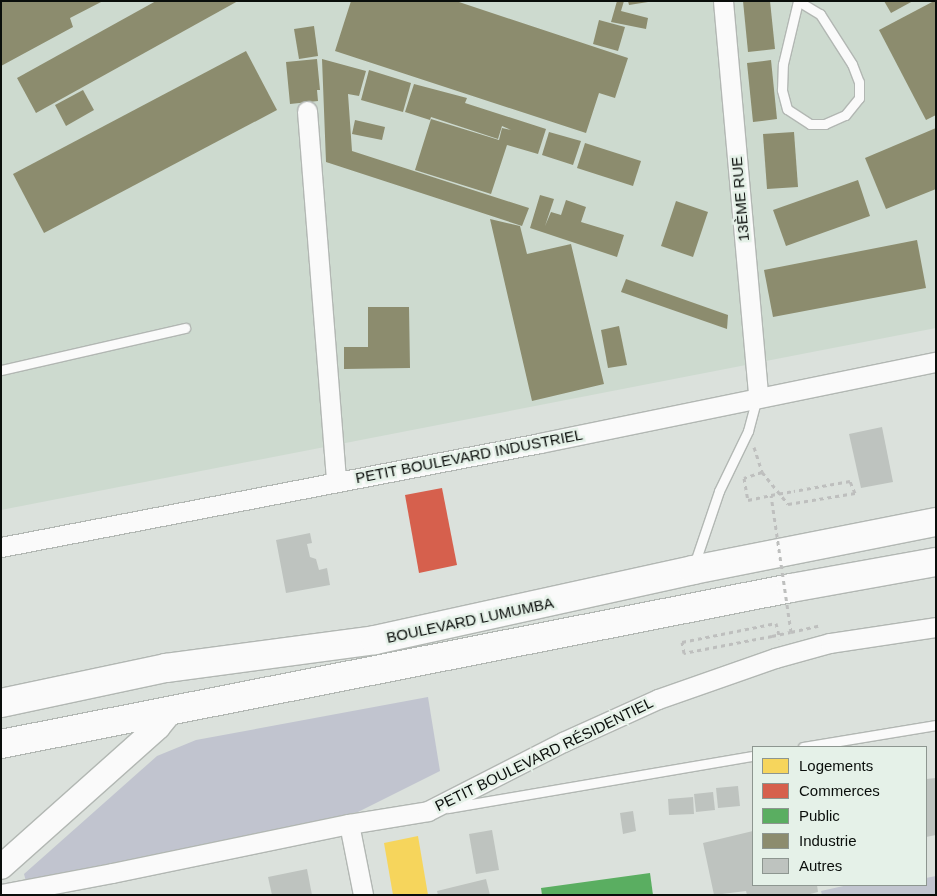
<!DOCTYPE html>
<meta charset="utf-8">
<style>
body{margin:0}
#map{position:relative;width:937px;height:896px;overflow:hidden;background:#dbe1dc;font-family:Arial,sans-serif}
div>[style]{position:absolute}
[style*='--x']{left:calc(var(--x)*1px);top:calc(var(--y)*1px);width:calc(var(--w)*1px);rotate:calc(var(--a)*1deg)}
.built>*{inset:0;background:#cddacf}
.green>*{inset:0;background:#c1c4cf}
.homes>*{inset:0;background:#f6d55c}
.shops>*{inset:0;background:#d6604d}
.public>*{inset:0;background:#5aae61}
.industry>*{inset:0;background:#8c8c6e}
.building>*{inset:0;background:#bec3bf}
.path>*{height:3px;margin-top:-1.5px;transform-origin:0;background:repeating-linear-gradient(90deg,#bebfbe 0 4px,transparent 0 8px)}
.roads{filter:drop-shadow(1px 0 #b2b7b3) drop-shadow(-1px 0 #b2b7b3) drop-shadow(0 1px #b2b7b3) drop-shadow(0 -1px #b2b7b3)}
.service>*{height:9px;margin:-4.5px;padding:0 4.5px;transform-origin:4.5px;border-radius:4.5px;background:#fafafa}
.minor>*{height:19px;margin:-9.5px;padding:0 9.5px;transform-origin:9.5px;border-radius:9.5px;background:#fafafa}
.tertiary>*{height:24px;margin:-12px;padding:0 12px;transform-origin:12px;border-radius:12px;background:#fafafa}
.trunk>*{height:28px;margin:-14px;padding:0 14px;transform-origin:14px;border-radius:14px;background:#fafafa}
.path-bridge>*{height:3px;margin-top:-1.5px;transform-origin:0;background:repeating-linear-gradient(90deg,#bebfbe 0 4px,transparent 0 8px)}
span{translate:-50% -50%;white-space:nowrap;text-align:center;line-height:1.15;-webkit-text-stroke:5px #e5f1e8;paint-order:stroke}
.street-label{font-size:15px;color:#0a0e0b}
.frame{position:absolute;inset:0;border:2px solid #0a0e0b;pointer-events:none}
.legend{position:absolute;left:752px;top:746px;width:175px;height:140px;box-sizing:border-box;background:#e5f1e8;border:1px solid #8d9690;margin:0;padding:6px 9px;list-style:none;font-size:15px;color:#0a0e0b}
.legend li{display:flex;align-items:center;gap:10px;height:25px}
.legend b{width:25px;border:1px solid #8d9690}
</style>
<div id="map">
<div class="built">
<div style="clip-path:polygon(1px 1px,936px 1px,936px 328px,1px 510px)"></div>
</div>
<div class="green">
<div style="clip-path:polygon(428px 697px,440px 771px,358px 812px,27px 885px,24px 874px,157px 756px,196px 740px)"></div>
<div style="clip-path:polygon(936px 876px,936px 895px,822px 895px,821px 891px,848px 885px,926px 885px,926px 878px)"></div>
</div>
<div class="homes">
<div style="clip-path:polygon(418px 836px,428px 895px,393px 895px,384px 843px)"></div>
</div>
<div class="shops">
<div style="clip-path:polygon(442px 488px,457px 565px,419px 573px,405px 495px)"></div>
</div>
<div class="public">
<div style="clip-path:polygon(650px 873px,653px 895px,542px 895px,541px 888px)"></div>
</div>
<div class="industry">
<div style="clip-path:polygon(1px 1px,103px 1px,70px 18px,73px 27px,1px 66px)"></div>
<div style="clip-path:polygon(156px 1px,238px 1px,36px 113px,17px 78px)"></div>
<div style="clip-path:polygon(351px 1px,456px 1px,628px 58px,615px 98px,599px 93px,586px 133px,335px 51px)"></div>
<div style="clip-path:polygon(617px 1px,624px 1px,621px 11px,648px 18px,646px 29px,611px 22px)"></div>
<div style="clip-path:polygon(628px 1px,648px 1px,648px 2px,629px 5px)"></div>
<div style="clip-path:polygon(743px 1px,770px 1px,775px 49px,748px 52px)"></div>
<div style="clip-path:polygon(884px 1px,913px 1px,891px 13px)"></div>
<div style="clip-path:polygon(934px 1px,936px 1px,936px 115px,926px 120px,879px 30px)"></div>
<div style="clip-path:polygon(599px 20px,625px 27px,618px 51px,593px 44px)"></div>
<div style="clip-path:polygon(314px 26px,318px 56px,299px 59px,294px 29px)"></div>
<div style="clip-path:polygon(246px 51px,277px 110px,44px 233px,13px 174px)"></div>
<div style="clip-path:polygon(317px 59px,320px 90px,317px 90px,318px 101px,290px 104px,286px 62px)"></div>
<div style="clip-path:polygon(322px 59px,366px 71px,359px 96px,348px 94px,352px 151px,529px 208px,522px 226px,326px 162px)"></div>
<div style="clip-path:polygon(771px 60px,777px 119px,753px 122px,747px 63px)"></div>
<div style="clip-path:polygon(369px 70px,411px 83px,403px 112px,361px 100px)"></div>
<div style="clip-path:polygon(414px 84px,467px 98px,465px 103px,546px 129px,538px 154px,507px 145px,491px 194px,415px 170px,431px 119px,499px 140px,502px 128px,511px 130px,502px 126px,498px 139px,431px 117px,430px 120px,405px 112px)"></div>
<div style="clip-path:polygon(83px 90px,94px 110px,66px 126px,55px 105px)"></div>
<div style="clip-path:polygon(355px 120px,385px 127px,382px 140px,352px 134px)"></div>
<div style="clip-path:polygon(936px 128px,936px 189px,886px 209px,865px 158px)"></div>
<div style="clip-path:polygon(549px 132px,581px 141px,573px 165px,542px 155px)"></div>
<div style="clip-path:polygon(794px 132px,798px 187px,767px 189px,763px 134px)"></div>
<div style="clip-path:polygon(585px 143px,641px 161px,633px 186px,577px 168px)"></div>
<div style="clip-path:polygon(858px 180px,870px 216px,786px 246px,773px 210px)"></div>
<div style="clip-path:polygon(540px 195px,554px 199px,545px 226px,551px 212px,561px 215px,566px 200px,586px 207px,581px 222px,624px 235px,617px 257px,530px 228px)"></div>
<div style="clip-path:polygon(676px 201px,708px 212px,693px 257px,661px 246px)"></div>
<div style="clip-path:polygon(490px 219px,520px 226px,527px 254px,571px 244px,604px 384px,532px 401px)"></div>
<div style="clip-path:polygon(917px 240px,926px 288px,773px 317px,764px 270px)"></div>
<div style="clip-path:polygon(626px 279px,728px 315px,727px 329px,621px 292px)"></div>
<div style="clip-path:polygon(368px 307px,409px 307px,410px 368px,344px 369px,344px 347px,368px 347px)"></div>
<div style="clip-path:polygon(619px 326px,627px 365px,608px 368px,601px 330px)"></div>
</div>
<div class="building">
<div style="clip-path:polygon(882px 427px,893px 482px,861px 488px,849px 434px)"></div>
<div style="clip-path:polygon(310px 533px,312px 543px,307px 544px,310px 557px,316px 559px,319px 570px,327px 568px,330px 585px,286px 593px,276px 540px)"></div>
<div style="clip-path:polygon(936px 778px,936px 835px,926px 837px,926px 779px)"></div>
<div style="clip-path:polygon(738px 786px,740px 806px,718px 808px,716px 788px)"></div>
<div style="clip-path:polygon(713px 792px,715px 810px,696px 812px,694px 794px)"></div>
<div style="clip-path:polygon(693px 797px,694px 814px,669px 815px,668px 799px)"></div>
<div style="clip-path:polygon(633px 811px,636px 831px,623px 834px,620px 813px)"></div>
<div style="clip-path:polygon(492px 830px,499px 870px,476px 874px,469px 834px)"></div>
<div style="clip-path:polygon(753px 831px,753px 885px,817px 885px,818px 892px,806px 895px,747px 895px,746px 891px,714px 895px,703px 843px)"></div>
<div style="clip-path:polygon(307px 869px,312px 895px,272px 895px,268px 877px)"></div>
<div style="clip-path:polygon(486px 879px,490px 895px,438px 895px,437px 891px)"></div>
</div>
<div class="path">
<div style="--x:754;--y:447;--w:26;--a:72"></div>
<div style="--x:762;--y:472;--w:41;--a:50.9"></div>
<div style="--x:788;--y:504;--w:68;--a:-9.3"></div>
<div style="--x:855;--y:493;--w:13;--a:-113"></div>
<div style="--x:850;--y:481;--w:57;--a:169.9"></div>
<div style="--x:762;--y:472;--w:19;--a:162"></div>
<div style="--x:744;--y:478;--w:22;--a:80"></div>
<div style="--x:748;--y:500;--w:24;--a:-12"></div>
<div style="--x:791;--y:632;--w:28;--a:-13"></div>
<div style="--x:772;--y:636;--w:90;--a:169.1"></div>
<div style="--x:684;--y:653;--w:11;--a:-100"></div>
<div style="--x:682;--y:642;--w:96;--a:-11.4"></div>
<div style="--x:776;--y:623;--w:16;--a:76"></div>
</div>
<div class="roads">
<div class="service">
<div style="--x:798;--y:1;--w:26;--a:31"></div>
<div style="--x:820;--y:14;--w:59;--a:57.4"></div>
<div style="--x:852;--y:64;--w:19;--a:69"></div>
<div style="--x:859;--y:82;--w:16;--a:90"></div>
<div style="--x:859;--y:98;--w:22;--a:129"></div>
<div style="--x:845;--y:115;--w:22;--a:156"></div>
<div style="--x:825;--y:124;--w:15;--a:180"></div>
<div style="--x:810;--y:124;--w:27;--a:-147"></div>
<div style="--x:787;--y:109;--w:20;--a:-105"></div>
<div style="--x:782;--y:90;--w:26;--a:-88"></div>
<div style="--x:783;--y:64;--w:65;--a:-76.6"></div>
<div style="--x:1;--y:370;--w:189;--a:-12.9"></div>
<div style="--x:694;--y:565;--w:78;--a:-71.3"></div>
<div style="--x:719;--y:491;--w:67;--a:-64.2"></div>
<div style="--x:748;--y:431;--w:34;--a:-75"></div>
<div style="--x:803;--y:747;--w:135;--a:-9.4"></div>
<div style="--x:448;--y:808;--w:309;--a:-9.7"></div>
</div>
<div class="minor">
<div style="--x:723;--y:1;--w:398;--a:84.9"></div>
<div style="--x:307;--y:111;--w:372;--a:85.5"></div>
<div style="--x:1;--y:547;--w:549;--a:-10.92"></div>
<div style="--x:540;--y:443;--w:404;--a:-11.6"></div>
<div style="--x:349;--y:824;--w:72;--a:78.8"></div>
<div style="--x:1;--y:894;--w:113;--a:-10.7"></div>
<div style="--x:112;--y:873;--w:242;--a:-11.7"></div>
<div style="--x:349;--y:824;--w:80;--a:-9.3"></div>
<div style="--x:428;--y:811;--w:152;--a:-27.1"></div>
<div style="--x:563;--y:742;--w:104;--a:-24.4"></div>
<div style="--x:658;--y:699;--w:124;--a:-19.3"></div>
<div style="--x:775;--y:658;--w:57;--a:-15.3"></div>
<div style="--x:830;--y:643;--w:107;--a:-8.6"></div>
</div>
<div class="tertiary">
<div style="--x:1;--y:867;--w:210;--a:-41.7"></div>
<div style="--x:158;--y:727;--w:19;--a:-51"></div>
</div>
<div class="trunk">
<div style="--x:1;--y:703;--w:169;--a:-12"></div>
<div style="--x:166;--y:668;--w:211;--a:-7.6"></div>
<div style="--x:375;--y:640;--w:326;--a:-12.4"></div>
<div style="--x:693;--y:570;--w:248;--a:-11.2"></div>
<div style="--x:1;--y:744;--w:805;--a:-11.17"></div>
<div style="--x:791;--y:588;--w:147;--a:-10.2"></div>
</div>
</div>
<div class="path-bridge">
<div style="--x:772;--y:636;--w:19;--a:-12"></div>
<div style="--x:791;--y:632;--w:138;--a:-98.3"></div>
<div style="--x:771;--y:495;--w:23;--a:-10"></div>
</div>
<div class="street-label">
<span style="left:740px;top:199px;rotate:-95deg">13ÈME RUE</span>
<span style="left:469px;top:456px;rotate:-11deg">PETIT BOULEVARD INDUSTRIEL</span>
<span style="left:470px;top:620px;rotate:-12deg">BOULEVARD LUMUMBA</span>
<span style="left:544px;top:754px;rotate:-26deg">PETIT BOULEVARD RÉSIDENTIEL</span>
</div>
<div class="frame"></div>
<ul class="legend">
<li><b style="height:14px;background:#f6d55c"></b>Logements</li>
<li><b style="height:14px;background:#d6604d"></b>Commerces</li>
<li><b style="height:14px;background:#5aae61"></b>Public</li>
<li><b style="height:14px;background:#8c8c6e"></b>Industrie</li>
<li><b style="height:14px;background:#bec3bf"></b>Autres</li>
</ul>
</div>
